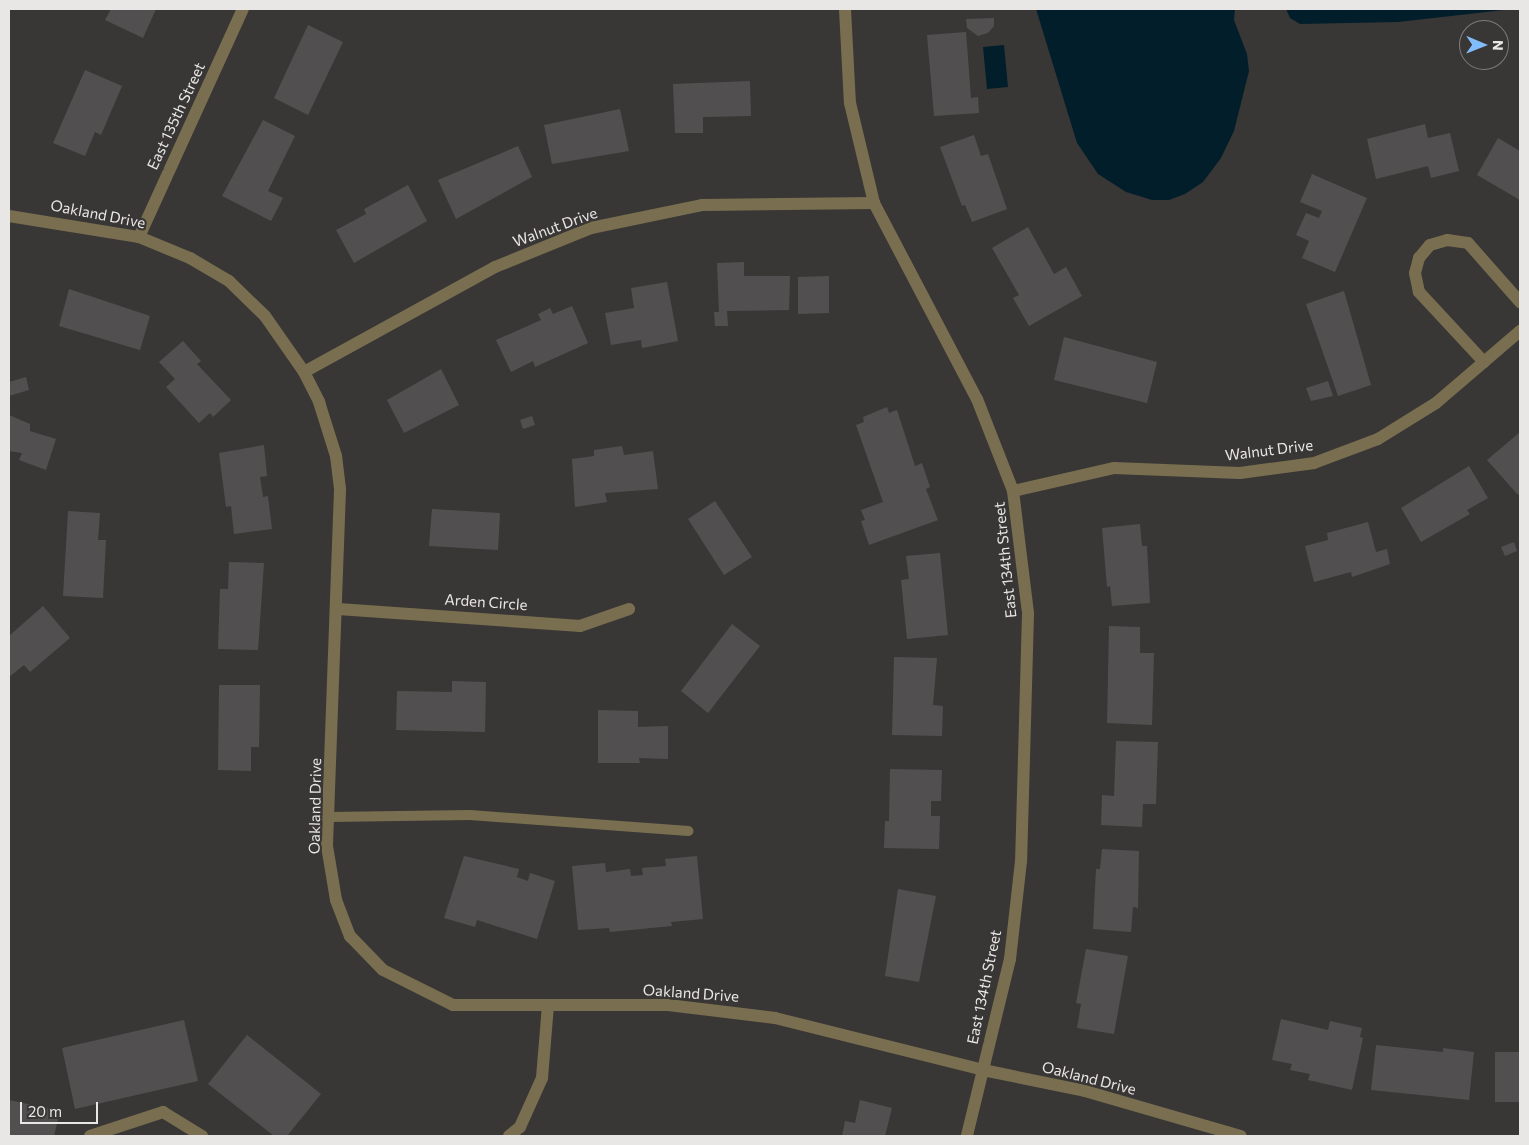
<!DOCTYPE html>
<style>
body{margin:0}
#map{position:relative;width:1529px;height:1145px;overflow:hidden;background:#393735;font-family:Commissioner,sans-serif}
div>[style]{position:absolute}
[style*='--x']{left:calc(var(--x)*1px);top:calc(var(--y)*1px);width:calc(var(--w)*1px);rotate:calc(var(--a)*1deg)}
.water>*{inset:0;background:#021e2b}
.building>*{inset:0;background:#524f51}
.service>*{height:10px;margin:-5px;padding:0 5px;transform-origin:5px;border-radius:5px;background:#796f50}
.minor>*{height:12px;margin:-6px;padding:0 6px;transform-origin:6px;border-radius:6px;background:#796f50}
.tertiary>*{height:12px;margin:-6px;padding:0 6px;transform-origin:6px;border-radius:6px;background:#796f50}
span{translate:-50% -50%;white-space:nowrap;text-align:center;line-height:1.15;-webkit-text-stroke:4.5px #393735;paint-order:stroke}
.street-label{font-size:15px;color:#e9e7e6}
.frame{position:absolute;inset:0;border:10px solid #e9e7e6;pointer-events:none}
.north{position:absolute;left:1459px;top:20px;width:50px;height:50px;box-sizing:border-box;background:#393735;border:1px solid #7f7d7c;border-radius:50%;rotate:91deg;font-size:14px;font-weight:700;line-height:20px;text-align:center;color:#e9e7e6}
.north::after{content:'';display:block;margin:auto;width:18px;height:22px;background:#80bdfa;clip-path:polygon(50% 0,100% 100%,50% 72%,0 100%)}
.scale{position:absolute;left:20px;top:1102px;width:78px;height:22px;box-sizing:border-box;border:2px solid #e9e7e6;border-top:0;padding-left:6px;font-size:15px;line-height:18px;white-space:nowrap;color:#e9e7e6;-webkit-text-stroke:4px #393735;paint-order:stroke}
</style>
<div id="map">
<div class="water">
<div style="clip-path:polygon(1036px 9px,1235px 9px,1234px 20px,1247px 54px,1249px 71px,1234px 131px,1221px 158px,1203px 182px,1185px 194px,1169px 200px,1152px 200px,1126px 192px,1098px 174px,1077px 143px)"></div>
<div style="clip-path:polygon(1286px 9px,1513px 9px,1398px 22px,1300px 24px,1290px 18px)"></div>
<div style="clip-path:polygon(1004px 45px,1008px 87px,987px 89px,983px 47px)"></div>
</div>
<div class="building">
<div style="clip-path:polygon(111px 9px,156px 9px,143px 38px,105px 20px)"></div>
<div style="clip-path:polygon(994px 18px,994px 26px,988px 33px,978px 36px,967px 28px,966px 19px)"></div>
<div style="clip-path:polygon(308px 25px,343px 42px,308px 115px,274px 98px)"></div>
<div style="clip-path:polygon(966px 32px,971px 98px,978px 97px,979px 113px,934px 116px,927px 35px)"></div>
<div style="clip-path:polygon(85px 70px,122px 86px,101px 135px,95px 132px,85px 156px,53px 143px)"></div>
<div style="clip-path:polygon(750px 81px,751px 116px,703px 117px,703px 133px,675px 133px,673px 84px)"></div>
<div style="clip-path:polygon(620px 109px,629px 151px,552px 164px,544px 125px)"></div>
<div style="clip-path:polygon(263px 120px,295px 136px,268px 191px,283px 198px,271px 221px,222px 196px)"></div>
<div style="clip-path:polygon(1425px 124px,1428px 138px,1450px 133px,1459px 171px,1431px 178px,1428px 166px,1376px 179px,1367px 139px)"></div>
<div style="clip-path:polygon(974px 135px,981px 156px,988px 154px,1007px 209px,972px 222px,965px 205px,962px 206px,940px 147px)"></div>
<div style="clip-path:polygon(1498px 138px,1520px 151px,1520px 200px,1477px 175px)"></div>
<div style="clip-path:polygon(518px 146px,532px 177px,456px 219px,438px 180px)"></div>
<div style="clip-path:polygon(1312px 174px,1367px 198px,1335px 272px,1302px 258px,1309px 241px,1296px 235px,1306px 213px,1319px 218px,1322px 211px,1300px 202px)"></div>
<div style="clip-path:polygon(408px 185px,427px 221px,354px 263px,336px 230px,366px 214px,364px 209px)"></div>
<div style="clip-path:polygon(1028px 227px,1054px 274px,1066px 267px,1082px 296px,1029px 326px,1013px 298px,1019px 295px,992px 248px)"></div>
<div style="clip-path:polygon(744px 262px,744px 276px,790px 276px,789px 310px,727px 311px,728px 326px,715px 326px,714px 312px,719px 312px,717px 263px)"></div>
<div style="clip-path:polygon(829px 276px,829px 313px,798px 314px,798px 277px)"></div>
<div style="clip-path:polygon(667px 282px,678px 341px,642px 348px,641px 340px,611px 345px,605px 313px,634px 308px,631px 288px)"></div>
<div style="clip-path:polygon(69px 289px,150px 316px,140px 350px,59px 326px)"></div>
<div style="clip-path:polygon(1344px 291px,1371px 385px,1338px 396px,1306px 304px)"></div>
<div style="clip-path:polygon(572px 306px,588px 343px,535px 367px,533px 361px,511px 372px,496px 340px,541px 320px,538px 314px,550px 308px,553px 314px)"></div>
<div style="clip-path:polygon(1064px 337px,1157px 362px,1147px 403px,1054px 380px)"></div>
<div style="clip-path:polygon(183px 341px,201px 361px,197px 364px,231px 400px,213px 417px,210px 413px,199px 423px,166px 387px,175px 379px,159px 362px)"></div>
<div style="clip-path:polygon(441px 369px,459px 405px,404px 433px,387px 400px)"></div>
<div style="clip-path:polygon(26px 377px,29px 390px,9px 396px,9px 382px)"></div>
<div style="clip-path:polygon(1328px 381px,1333px 396px,1311px 401px,1306px 388px)"></div>
<div style="clip-path:polygon(887px 407px,889px 413px,897px 410px,915px 466px,922px 463px,930px 487px,926px 489px,938px 520px,869px 545px,861px 521px,865px 520px,861px 510px,883px 502px,856px 425px,864px 422px,863px 417px)"></div>
<div style="clip-path:polygon(9px 415px,30px 424px,30px 431px,56px 439px,46px 470px,19px 460px,22px 453px,9px 451px)"></div>
<div style="clip-path:polygon(532px 416px,535px 425px,523px 429px,520px 420px)"></div>
<div style="clip-path:polygon(1520px 432px,1520px 493px,1518px 495px,1487px 460px)"></div>
<div style="clip-path:polygon(264px 445px,267px 476px,260px 477px,263px 497px,268px 496px,272px 529px,234px 534px,231px 506px,226px 507px,219px 453px)"></div>
<div style="clip-path:polygon(622px 446px,624px 455px,653px 451px,658px 489px,605px 493px,607px 502px,575px 507px,572px 459px,594px 456px,594px 450px)"></div>
<div style="clip-path:polygon(1469px 466px,1488px 498px,1467px 510px,1470px 514px,1421px 542px,1401px 508px)"></div>
<div style="clip-path:polygon(715px 501px,752px 557px,724px 575px,688px 519px)"></div>
<div style="clip-path:polygon(432px 509px,500px 513px,498px 550px,429px 546px)"></div>
<div style="clip-path:polygon(68px 511px,100px 513px,98px 540px,106px 540px,103px 598px,63px 596px)"></div>
<div style="clip-path:polygon(1368px 522px,1376px 552px,1387px 549px,1390px 564px,1352px 577px,1351px 572px,1314px 582px,1305px 546px,1328px 540px,1327px 533px)"></div>
<div style="clip-path:polygon(1140px 524px,1142px 546px,1147px 546px,1150px 603px,1112px 606px,1110px 586px,1107px 587px,1102px 528px)"></div>
<div style="clip-path:polygon(1514px 542px,1517px 551px,1505px 556px,1501px 547px)"></div>
<div style="clip-path:polygon(940px 553px,948px 635px,907px 639px,901px 580px,909px 579px,906px 556px)"></div>
<div style="clip-path:polygon(229px 562px,264px 563px,258px 650px,218px 649px,220px 589px,228px 589px)"></div>
<div style="clip-path:polygon(43px 606px,70px 638px,30px 672px,24px 665px,9px 677px,9px 636px)"></div>
<div style="clip-path:polygon(732px 624px,760px 646px,708px 713px,681px 691px)"></div>
<div style="clip-path:polygon(1109px 626px,1140px 627px,1140px 653px,1154px 653px,1152px 725px,1107px 723px)"></div>
<div style="clip-path:polygon(894px 657px,937px 658px,933px 705px,943px 706px,942px 736px,892px 735px)"></div>
<div style="clip-path:polygon(452px 681px,486px 682px,485px 732px,396px 730px,397px 691px,452px 692px)"></div>
<div style="clip-path:polygon(219px 685px,260px 685px,259px 747px,251px 747px,251px 771px,218px 770px)"></div>
<div style="clip-path:polygon(598px 710px,638px 711px,638px 727px,668px 726px,668px 759px,639px 758px,640px 763px,598px 763px)"></div>
<div style="clip-path:polygon(1116px 741px,1158px 742px,1156px 804px,1143px 804px,1142px 827px,1101px 825px,1102px 795px,1114px 796px)"></div>
<div style="clip-path:polygon(890px 769px,942px 770px,941px 801px,931px 801px,931px 816px,940px 816px,939px 849px,884px 848px,885px 821px,889px 821px)"></div>
<div style="clip-path:polygon(1102px 849px,1139px 851px,1138px 908px,1133px 907px,1131px 932px,1093px 929px,1096px 869px,1100px 869px)"></div>
<div style="clip-path:polygon(464px 856px,519px 869px,517px 877px,528px 881px,530px 873px,555px 881px,537px 939px,477px 920px,475px 927px,444px 918px)"></div>
<div style="clip-path:polygon(697px 856px,703px 919px,671px 922px,672px 926px,610px 932px,609px 928px,578px 930px,572px 866px,605px 863px,606px 872px,630px 869px,631px 876px,643px 875px,642px 868px,666px 866px,665px 859px)"></div>
<div style="clip-path:polygon(898px 889px,936px 896px,919px 982px,885px 976px)"></div>
<div style="clip-path:polygon(1086px 949px,1128px 956px,1114px 1034px,1077px 1028px,1081px 1004px,1076px 1003px)"></div>
<div style="clip-path:polygon(1281px 1019px,1328px 1030px,1330px 1021px,1362px 1028px,1360px 1037px,1363px 1038px,1352px 1090px,1308px 1080px,1310px 1074px,1290px 1070px,1292px 1064px,1272px 1060px)"></div>
<div style="clip-path:polygon(184px 1020px,198px 1081px,75px 1109px,62px 1048px)"></div>
<div style="clip-path:polygon(247px 1035px,321px 1094px,287px 1136px,274px 1136px,208px 1084px)"></div>
<div style="clip-path:polygon(1376px 1045px,1443px 1052px,1443px 1048px,1474px 1052px,1469px 1100px,1371px 1090px)"></div>
<div style="clip-path:polygon(1495px 1052px,1520px 1052px,1520px 1102px,1495px 1102px)"></div>
<div style="clip-path:polygon(9px 1100px,60px 1111px,54px 1136px,9px 1136px)"></div>
<div style="clip-path:polygon(860px 1100px,892px 1108px,885px 1136px,842px 1136px,845px 1121px,855px 1123px)"></div>
</div>
<div class="service">
<div style="--x:329;--y:817;--w:141;--a:-0.8"></div>
<div style="--x:470;--y:815;--w:219;--a:4.2"></div>
</div>
<div class="minor">
<div style="--x:9;--y:216;--w:132;--a:9.2"></div>
<div style="--x:139;--y:237;--w:55;--a:22.4"></div>
<div style="--x:190;--y:258;--w:45;--a:30.5"></div>
<div style="--x:229;--y:281;--w:50;--a:44.2"></div>
<div style="--x:265;--y:316;--w:68;--a:55.1"></div>
<div style="--x:304;--y:372;--w:34;--a:63"></div>
<div style="--x:319;--y:402;--w:57;--a:72.5"></div>
<div style="--x:336;--y:456;--w:34;--a:83"></div>
<div style="--x:340;--y:490;--w:356;--a:92.1"></div>
<div style="--x:327;--y:846;--w:55;--a:80.5"></div>
<div style="--x:336;--y:900;--w:39;--a:69"></div>
<div style="--x:350;--y:936;--w:47;--a:45.9"></div>
<div style="--x:383;--y:970;--w:78;--a:26.6"></div>
<div style="--x:453;--y:1005;--w:215;--a:0"></div>
<div style="--x:668;--y:1005;--w:108;--a:6.9"></div>
<div style="--x:775;--y:1018;--w:214;--a:14"></div>
<div style="--x:983;--y:1070;--w:104;--a:11.6"></div>
<div style="--x:1085;--y:1091;--w:162;--a:16.1"></div>
<div style="--x:139;--y:237;--w:251;--a:-65.5"></div>
<div style="--x:1484;--y:362;--w:96;--a:-132.9"></div>
<div style="--x:1419;--y:292;--w:19;--a:-102"></div>
<div style="--x:1415;--y:273;--w:16;--a:-75"></div>
<div style="--x:1419;--y:258;--w:17;--a:-50"></div>
<div style="--x:1430;--y:245;--w:18;--a:-16"></div>
<div style="--x:1447;--y:240;--w:21;--a:8"></div>
<div style="--x:1468;--y:243;--w:79;--a:48.6"></div>
<div style="--x:304;--y:372;--w:218;--a:-28.8"></div>
<div style="--x:495;--y:267;--w:104;--a:-22.1"></div>
<div style="--x:591;--y:228;--w:113;--a:-11.7"></div>
<div style="--x:702;--y:205;--w:172;--a:-0.7"></div>
<div style="--x:1013;--y:491;--w:104;--a:-12.8"></div>
<div style="--x:1114;--y:468;--w:126;--a:2.3"></div>
<div style="--x:1240;--y:473;--w:75;--a:-7.7"></div>
<div style="--x:1314;--y:463;--w:68;--a:-20.6"></div>
<div style="--x:1378;--y:439;--w:68;--a:-31.8"></div>
<div style="--x:1436;--y:403;--w:111;--a:-40.6"></div>
<div style="--x:338;--y:609;--w:243;--a:4"></div>
<div style="--x:580;--y:626;--w:52;--a:-19.1"></div>
<div style="--x:90;--y:1136;--w:77;--a:-18.2"></div>
<div style="--x:163;--y:1112;--w:46;--a:31.6"></div>
<div style="--x:509;--y:1136;--w:14;--a:-39"></div>
<div style="--x:520;--y:1127;--w:54;--a:-65.8"></div>
<div style="--x:542;--y:1078;--w:73;--a:-85.3"></div>
</div>
<div class="tertiary">
<div style="--x:845;--y:9;--w:94;--a:87"></div>
<div style="--x:850;--y:103;--w:103;--a:76.5"></div>
<div style="--x:874;--y:203;--w:221;--a:62.3"></div>
<div style="--x:977;--y:399;--w:99;--a:68.6"></div>
<div style="--x:1013;--y:491;--w:124;--a:83"></div>
<div style="--x:1028;--y:614;--w:247;--a:91.6"></div>
<div style="--x:1021;--y:861;--w:99;--a:96.4"></div>
<div style="--x:1010;--y:959;--w:182;--a:103.7"></div>
</div>
<div class="street-label">
<span style="left:176px;top:116px;rotate:-65deg">East 135th Street</span>
<span style="left:98px;top:214px;rotate:11deg">Oakland Drive</span>
<span style="left:555px;top:227px;rotate:-20deg">Walnut Drive</span>
<span style="left:1269px;top:450px;rotate:-7deg">Walnut Drive</span>
<span style="left:1005px;top:560px;rotate:-96deg">East 134th Street</span>
<span style="left:486px;top:602px;rotate:4deg">Arden Circle</span>
<span style="left:315px;top:806px;rotate:-89deg">Oakland Drive</span>
<span style="left:984px;top:987px;rotate:-78deg">East 134th Street</span>
<span style="left:691px;top:993px;rotate:4deg">Oakland Drive</span>
<span style="left:1089px;top:1078px;rotate:14deg">Oakland Drive</span>
</div>
<div class="frame"></div>
<div class="north">N</div>
<div class="scale">20 m</div>
</div>
